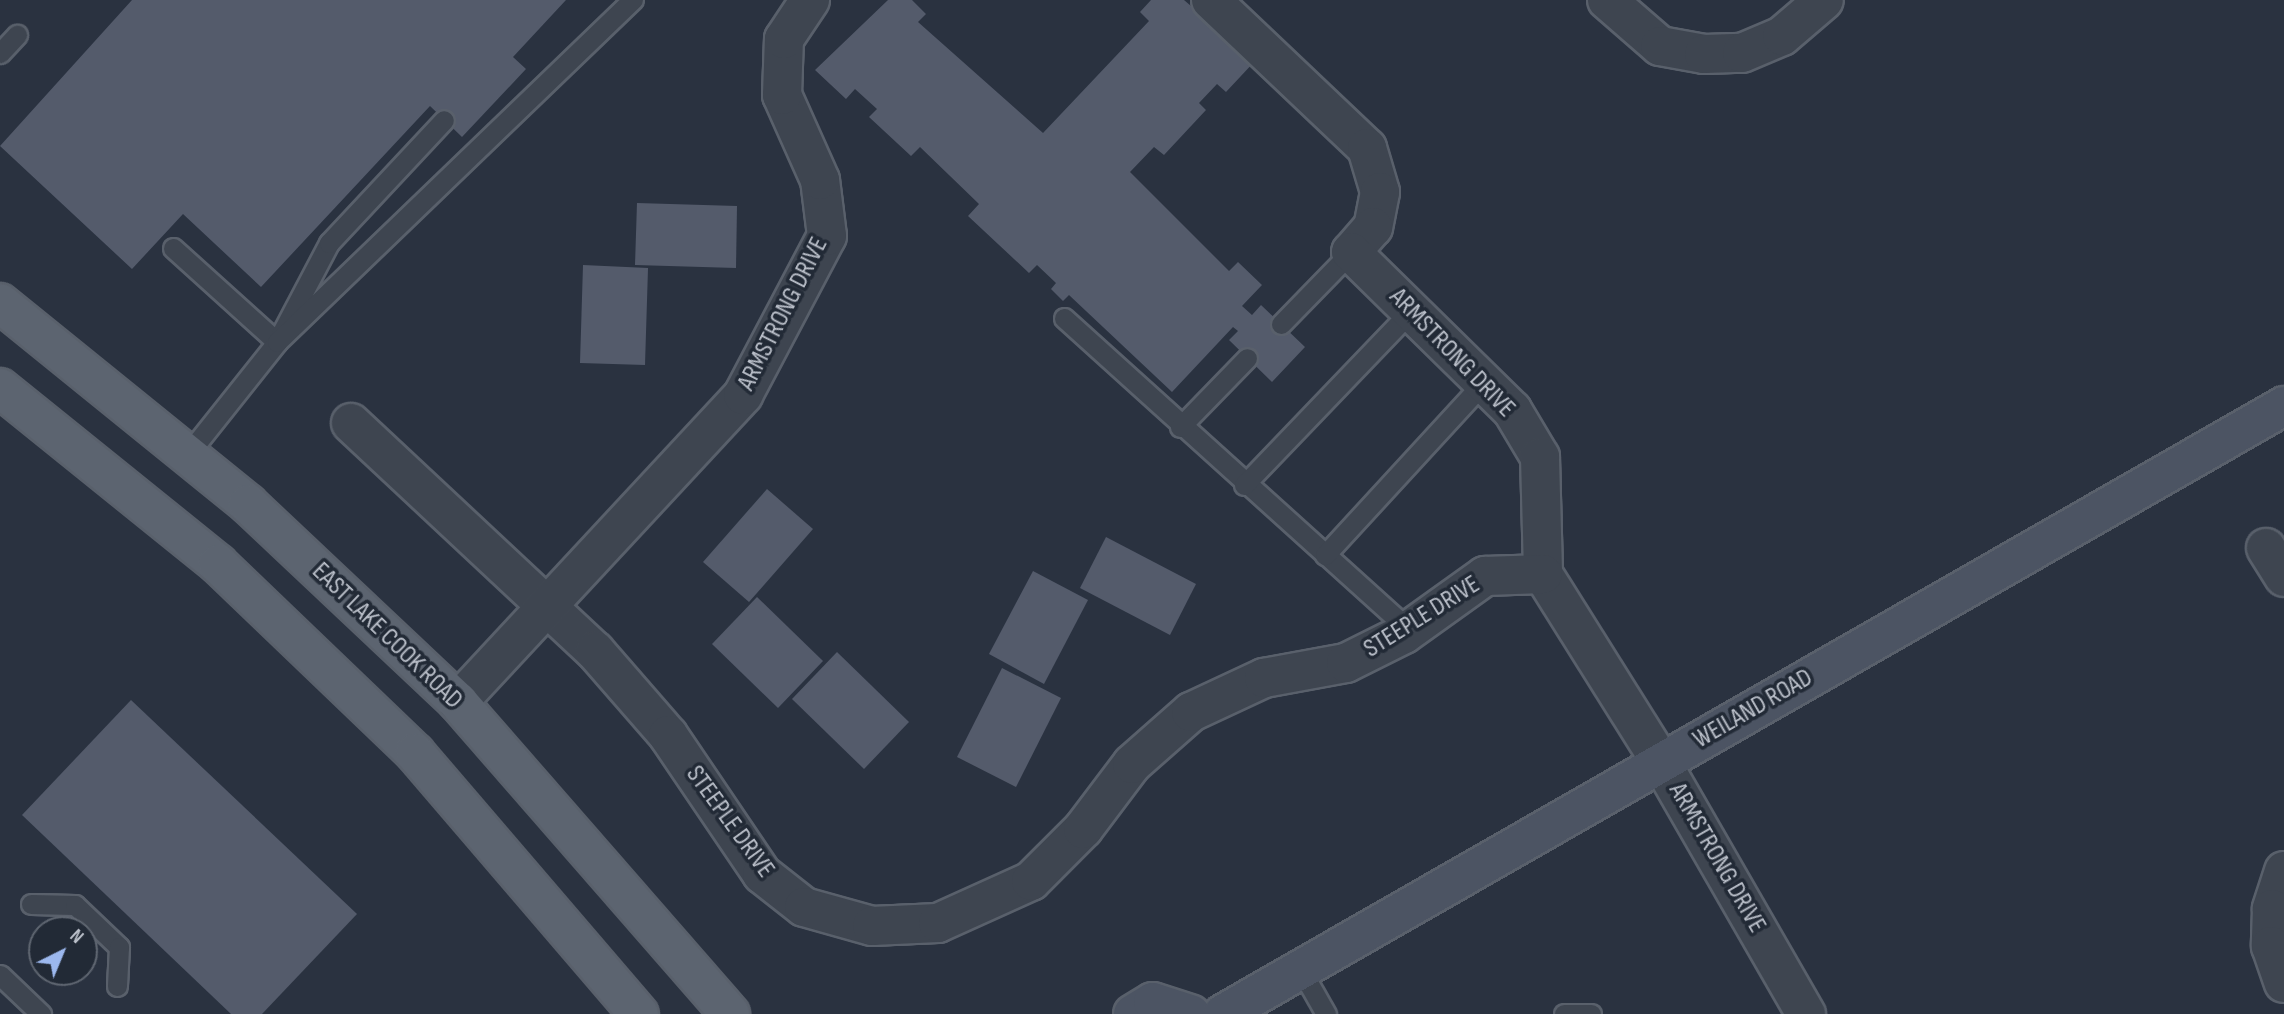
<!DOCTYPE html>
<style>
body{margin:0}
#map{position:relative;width:2284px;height:1014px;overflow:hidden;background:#2a3240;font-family:"Sofia Sans Condensed",sans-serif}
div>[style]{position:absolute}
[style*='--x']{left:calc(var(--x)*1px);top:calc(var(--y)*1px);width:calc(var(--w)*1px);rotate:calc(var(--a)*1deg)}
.building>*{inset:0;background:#545b6b}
.roads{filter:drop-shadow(2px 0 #59606b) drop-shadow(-2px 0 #59606b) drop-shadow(0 2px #59606b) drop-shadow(0 -2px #59606b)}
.service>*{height:19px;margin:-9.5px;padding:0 9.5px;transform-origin:9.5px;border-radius:9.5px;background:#3e4550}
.minor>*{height:38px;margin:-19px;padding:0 19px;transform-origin:19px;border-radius:19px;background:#3e4550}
.tertiary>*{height:38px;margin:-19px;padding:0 19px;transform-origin:19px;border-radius:19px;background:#3e4550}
.secondary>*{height:38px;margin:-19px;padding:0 19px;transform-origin:19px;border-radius:19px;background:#4c5463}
.primary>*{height:38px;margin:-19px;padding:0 19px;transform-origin:19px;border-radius:19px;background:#5c6470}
span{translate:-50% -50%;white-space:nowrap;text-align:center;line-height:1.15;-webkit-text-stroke:7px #222a36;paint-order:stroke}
.street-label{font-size:26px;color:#bbc0ca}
.north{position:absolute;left:28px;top:916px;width:70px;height:70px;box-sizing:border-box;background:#222a36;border:2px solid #5f6671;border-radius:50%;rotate:43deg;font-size:19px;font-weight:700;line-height:28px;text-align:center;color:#bbc0ca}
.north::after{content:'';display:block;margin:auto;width:24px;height:32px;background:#9cb8ee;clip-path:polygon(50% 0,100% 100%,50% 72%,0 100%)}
</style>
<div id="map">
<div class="building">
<div style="clip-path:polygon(132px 0,566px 0,513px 57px,526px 69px,462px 137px,430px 106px,261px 287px,183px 214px,132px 269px,0 146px)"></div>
<div style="clip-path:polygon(888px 0,912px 0,926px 14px,918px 22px,1043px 133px,1149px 21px,1140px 12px,1151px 0,1184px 0,1255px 61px,1226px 92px,1217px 84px,1199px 103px,1206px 110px,1164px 155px,1154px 147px,1130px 172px,1229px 271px,1238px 262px,1262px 285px,1242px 306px,1252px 315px,1261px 305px,1305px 347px,1272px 382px,1229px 340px,1238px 331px,1233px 327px,1172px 392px,1069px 295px,1063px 301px,1051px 289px,1056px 283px,1037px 265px,1029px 273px,968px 216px,979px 204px,920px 147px,911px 156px,869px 117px,877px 109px,855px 89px,846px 99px,815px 70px)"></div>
<div style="clip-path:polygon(637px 203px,737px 206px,736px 268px,635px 265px)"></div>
<div style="clip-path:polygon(583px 265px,648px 268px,645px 365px,580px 363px)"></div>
<div style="clip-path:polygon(767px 489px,813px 529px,749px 602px,703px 562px)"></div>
<div style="clip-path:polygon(1106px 537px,1196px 584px,1170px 635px,1080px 588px)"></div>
<div style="clip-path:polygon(1033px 571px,1088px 600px,1044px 684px,989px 654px)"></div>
<div style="clip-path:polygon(757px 597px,823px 661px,778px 708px,712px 644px)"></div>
<div style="clip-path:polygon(837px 652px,909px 722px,864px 769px,792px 699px)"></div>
<div style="clip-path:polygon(1002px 668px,1061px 698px,1016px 787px,957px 757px)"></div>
<div style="clip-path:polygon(131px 700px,357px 914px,262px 1014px,231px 1014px,22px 815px)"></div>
</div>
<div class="roads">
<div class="service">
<div style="--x:0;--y:53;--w:25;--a:-47"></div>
<div style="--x:173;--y:248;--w:140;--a:42.1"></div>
<div style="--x:277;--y:342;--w:112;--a:-62.3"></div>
<div style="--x:329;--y:243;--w:168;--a:-46.9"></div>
<div style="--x:1064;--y:318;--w:465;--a:42.1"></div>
<div style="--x:1281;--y:324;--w:100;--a:-45.8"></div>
<div style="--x:1180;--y:427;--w:96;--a:-45.8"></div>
<div style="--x:188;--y:454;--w:143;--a:-51.5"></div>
<div style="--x:277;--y:342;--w:494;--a:-43.9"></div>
<div style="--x:1244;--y:485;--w:244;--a:-46.2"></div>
<div style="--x:1325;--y:555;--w:235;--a:-47.4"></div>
<div style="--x:31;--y:904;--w:44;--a:1.3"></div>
<div style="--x:75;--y:905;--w:61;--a:43.7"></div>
<div style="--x:119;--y:947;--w:39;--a:93"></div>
<div style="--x:1301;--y:970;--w:51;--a:60.4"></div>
<div style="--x:0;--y:975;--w:57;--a:43.6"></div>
<div style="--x:1564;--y:1014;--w:27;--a:0"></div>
</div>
<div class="minor">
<div style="--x:1211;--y:0;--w:215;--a:43.5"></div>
<div style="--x:1367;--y:148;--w:46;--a:73.5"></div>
<div style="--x:1380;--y:192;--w:36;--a:101"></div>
<div style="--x:1373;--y:227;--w:33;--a:131"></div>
<div style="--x:1351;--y:252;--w:226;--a:44.5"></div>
<div style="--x:1512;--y:410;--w:55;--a:59.2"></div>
<div style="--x:1540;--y:457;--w:117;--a:88.5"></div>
<div style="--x:1543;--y:574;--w:222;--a:57.9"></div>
<div style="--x:1607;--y:0;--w:70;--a:41"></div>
<div style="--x:1660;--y:46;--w:45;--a:10.3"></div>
<div style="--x:1704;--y:54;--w:38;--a:-2"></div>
<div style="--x:1742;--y:53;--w:43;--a:-23"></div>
<div style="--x:1782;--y:36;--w:55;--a:-40.6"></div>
<div style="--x:351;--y:423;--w:334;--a:43.1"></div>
<div style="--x:595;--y:651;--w:111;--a:49"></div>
<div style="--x:668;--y:735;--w:168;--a:55.9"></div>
<div style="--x:762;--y:874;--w:53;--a:38.2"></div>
<div style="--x:804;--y:907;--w:71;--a:15.6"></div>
<div style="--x:872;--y:926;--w:66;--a:-2.6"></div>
<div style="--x:938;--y:923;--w:102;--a:-24.3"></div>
<div style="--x:1031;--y:881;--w:74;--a:-45"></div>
<div style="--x:1083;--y:829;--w:81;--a:-53"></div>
<div style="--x:1132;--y:764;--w:79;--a:-41.4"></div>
<div style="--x:1191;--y:712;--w:81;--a:-25"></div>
<div style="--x:1264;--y:678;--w:83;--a:-10.4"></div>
<div style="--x:1346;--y:663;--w:65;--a:-26.6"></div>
<div style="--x:1404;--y:634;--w:100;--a:-35.6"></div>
<div style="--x:1485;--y:576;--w:58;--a:-2"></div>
<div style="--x:2266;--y:548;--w:34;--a:58"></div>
<div style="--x:458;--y:702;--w:419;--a:-47.1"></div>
<div style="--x:743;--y:395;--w:180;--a:-62.2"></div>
<div style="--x:827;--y:236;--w:56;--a:-97.1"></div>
<div style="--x:820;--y:180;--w:93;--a:-114.1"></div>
<div style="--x:782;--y:95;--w:56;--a:-88"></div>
<div style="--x:784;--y:39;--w:47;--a:-56.3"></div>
<div style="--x:2284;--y:871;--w:40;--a:108"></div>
<div style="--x:2272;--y:909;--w:37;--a:92"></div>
<div style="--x:2271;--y:946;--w:39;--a:71"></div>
</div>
<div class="tertiary">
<div style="--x:1661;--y:762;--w:291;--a:60.1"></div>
</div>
<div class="secondary">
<div style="--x:1133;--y:1014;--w:23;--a:-31"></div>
<div style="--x:1153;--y:1002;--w:40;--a:18"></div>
<div style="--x:1223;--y:1014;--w:1223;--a:-29.81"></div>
</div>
<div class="primary">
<div style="--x:0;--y:303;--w:319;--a:39"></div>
<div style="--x:248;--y:504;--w:289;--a:43.3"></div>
<div style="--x:458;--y:702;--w:414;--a:48.9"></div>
<div style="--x:0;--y:388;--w:280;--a:38.9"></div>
<div style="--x:218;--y:564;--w:273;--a:43.8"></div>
<div style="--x:415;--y:753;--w:344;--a:49.4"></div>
</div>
</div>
<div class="street-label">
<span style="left:783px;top:314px;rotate:-63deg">ARMSTRONG DRIVE</span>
<span style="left:1452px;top:353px;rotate:46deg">ARMSTRONG DRIVE</span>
<span style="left:1422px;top:617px;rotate:-32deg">STEEPLE DRIVE</span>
<span style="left:387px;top:636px;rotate:44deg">EAST LAKE COOK ROAD</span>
<span style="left:1753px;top:709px;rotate:-30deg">WEILAND ROAD</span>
<span style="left:730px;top:822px;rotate:54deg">STEEPLE DRIVE</span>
<span style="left:1717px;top:858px;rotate:60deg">ARMSTRONG DRIVE</span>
</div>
<div class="north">N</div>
</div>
